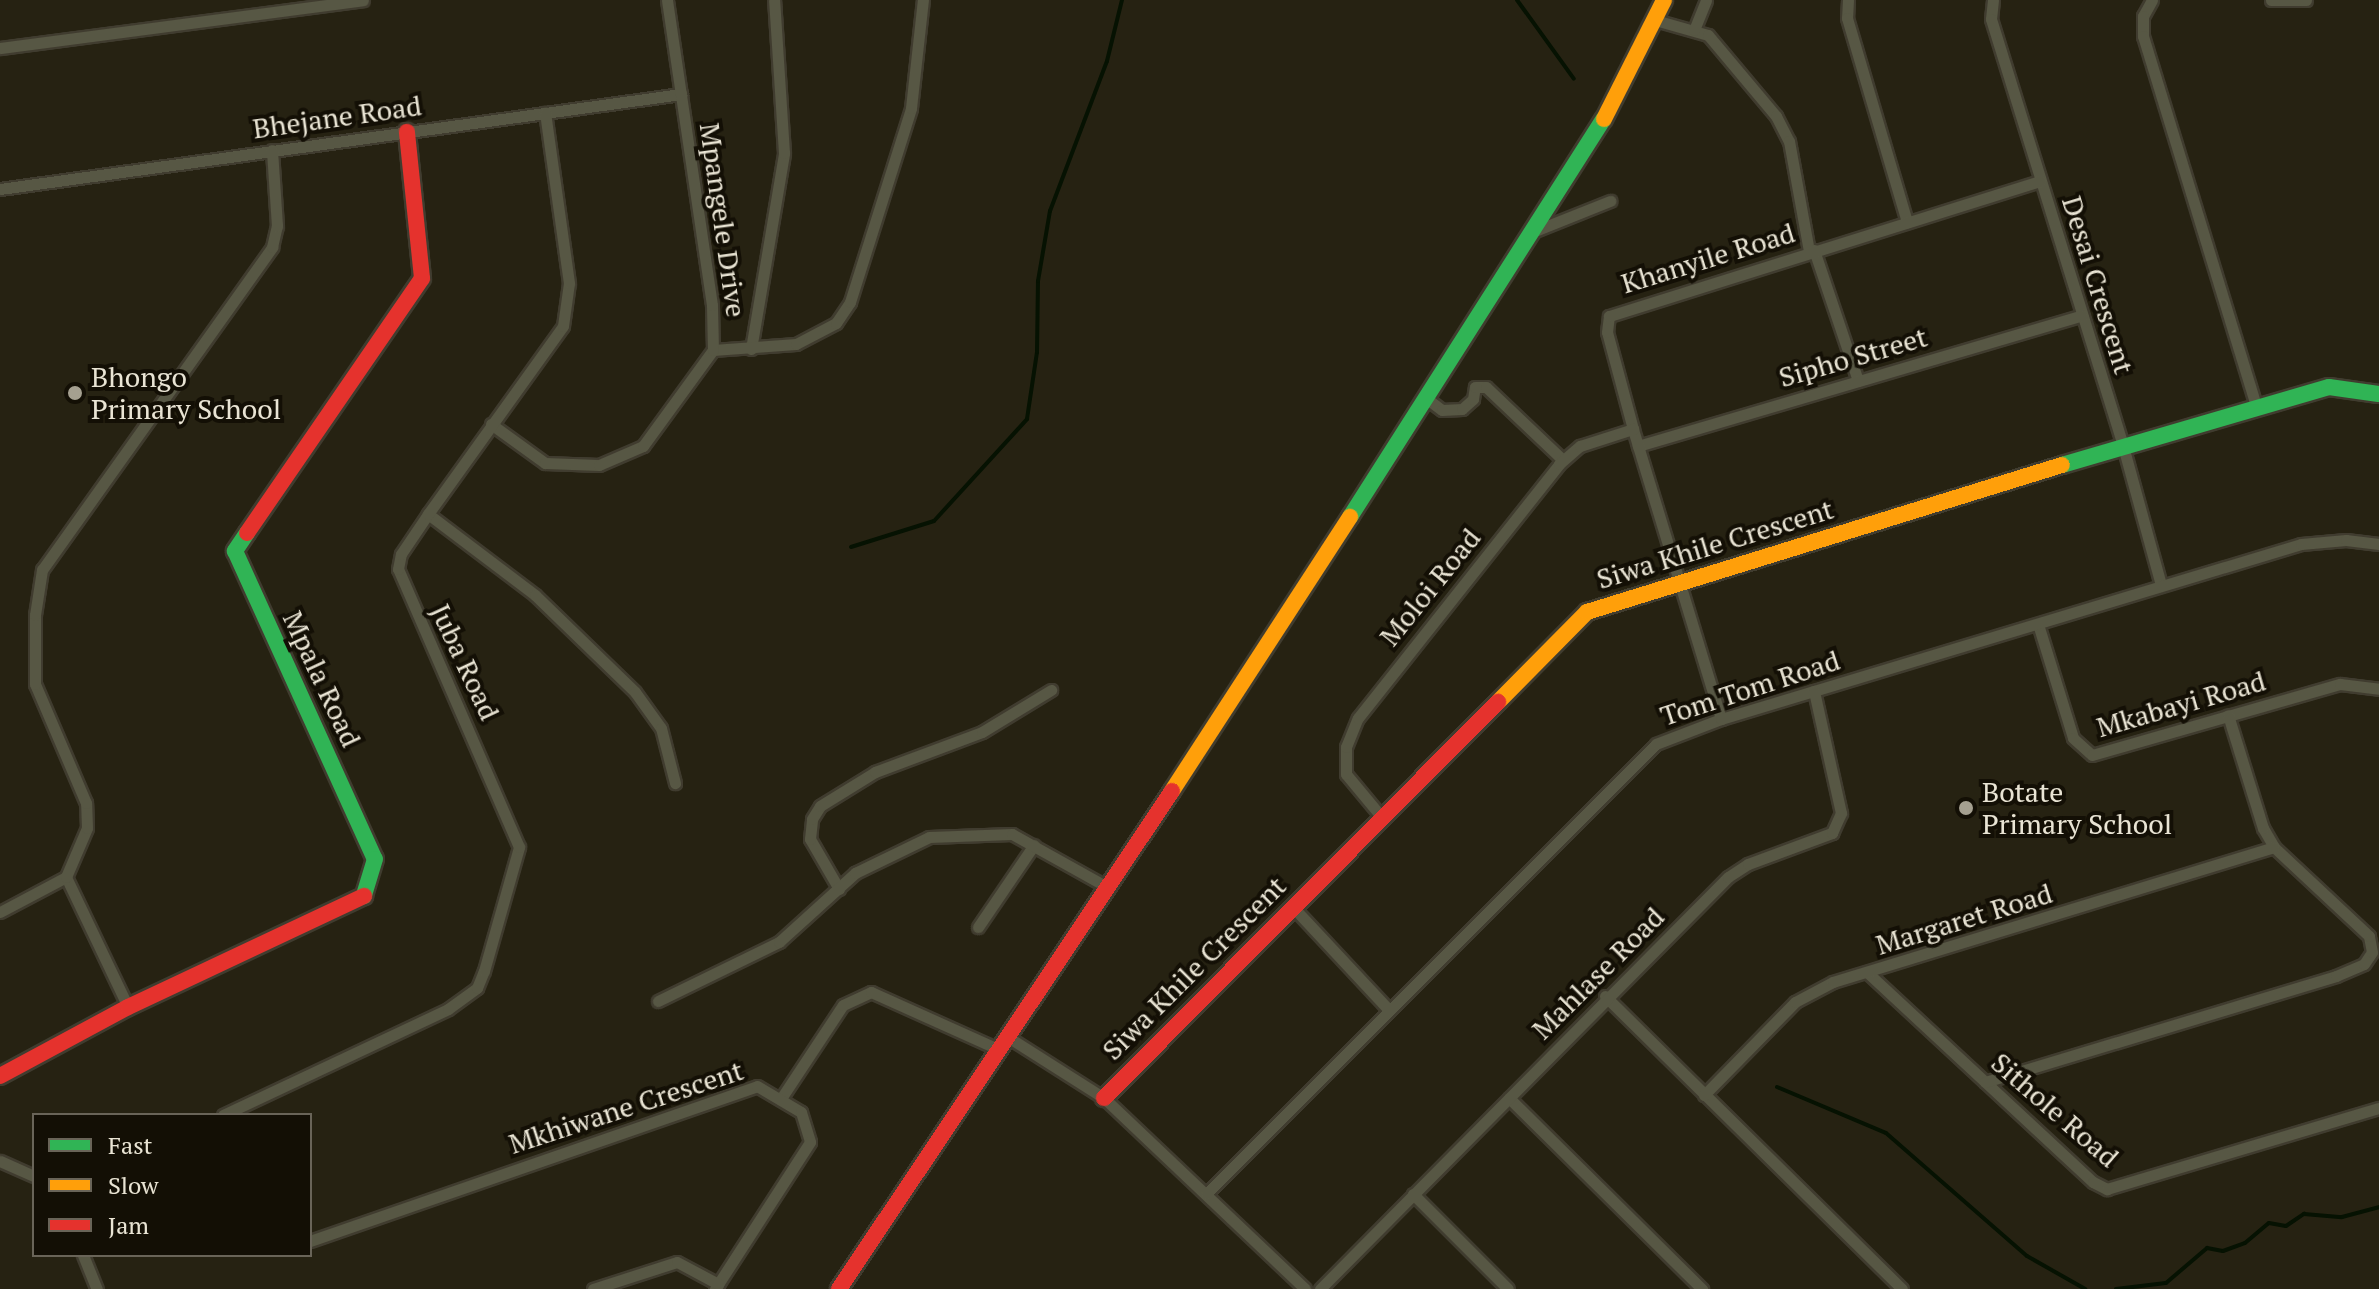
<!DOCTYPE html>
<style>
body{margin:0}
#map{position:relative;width:2379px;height:1289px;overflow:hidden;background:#262212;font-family:"PT Serif",serif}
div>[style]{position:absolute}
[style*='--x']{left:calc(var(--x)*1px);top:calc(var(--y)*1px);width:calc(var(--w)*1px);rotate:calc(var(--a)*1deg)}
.stream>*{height:4px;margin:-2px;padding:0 2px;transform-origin:2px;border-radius:2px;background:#061202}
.roads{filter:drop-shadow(2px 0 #403c2f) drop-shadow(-2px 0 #403c2f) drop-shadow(0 2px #403c2f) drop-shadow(0 -2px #403c2f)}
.street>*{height:11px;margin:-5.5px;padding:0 5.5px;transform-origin:5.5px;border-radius:5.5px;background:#575744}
.fast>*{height:16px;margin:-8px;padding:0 8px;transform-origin:8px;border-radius:8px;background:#30b455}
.slow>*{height:16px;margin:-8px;padding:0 8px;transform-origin:8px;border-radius:8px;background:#ff9f0a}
.jam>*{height:16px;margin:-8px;padding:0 8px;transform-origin:8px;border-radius:8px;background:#e5322d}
.dots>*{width:22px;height:22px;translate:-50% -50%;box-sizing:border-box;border:4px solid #130f05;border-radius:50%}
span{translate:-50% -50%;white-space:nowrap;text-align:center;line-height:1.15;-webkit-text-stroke:8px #130f05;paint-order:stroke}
.street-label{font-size:28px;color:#e9e4d4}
.poi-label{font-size:28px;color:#e9e4d4}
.left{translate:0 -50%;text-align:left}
.legend{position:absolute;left:32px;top:1113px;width:280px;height:144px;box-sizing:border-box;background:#130f05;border:2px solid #696458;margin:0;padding:10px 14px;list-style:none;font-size:24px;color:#e9e4d4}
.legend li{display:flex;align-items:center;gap:16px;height:40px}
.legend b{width:40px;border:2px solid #696458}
</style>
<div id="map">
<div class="stream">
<div style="--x:1517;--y:0;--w:97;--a:54.2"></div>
<div style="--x:851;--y:547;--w:87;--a:-17.4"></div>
<div style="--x:934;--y:521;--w:138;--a:-47.6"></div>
<div style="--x:1027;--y:419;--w:68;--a:-81.5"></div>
<div style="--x:1037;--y:352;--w:71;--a:-89.2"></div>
<div style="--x:1038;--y:281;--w:71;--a:-80.3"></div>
<div style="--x:1050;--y:211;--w:160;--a:-69.2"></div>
<div style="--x:1107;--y:61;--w:63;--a:-76.2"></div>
<div style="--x:1777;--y:1087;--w:118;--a:22.9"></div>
<div style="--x:1886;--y:1133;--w:187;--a:41.1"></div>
<div style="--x:2027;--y:1256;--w:67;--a:29.6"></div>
<div style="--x:2116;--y:1289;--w:50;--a:-6.8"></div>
<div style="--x:2166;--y:1283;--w:54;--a:-40.5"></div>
<div style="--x:2207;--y:1248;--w:16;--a:11"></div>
<div style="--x:2223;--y:1251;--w:23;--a:-20"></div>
<div style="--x:2245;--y:1243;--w:31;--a:-40"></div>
<div style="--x:2269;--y:1223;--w:17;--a:10"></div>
<div style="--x:2286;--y:1226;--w:22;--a:-34"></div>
<div style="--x:2304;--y:1214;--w:38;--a:5"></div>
<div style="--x:2342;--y:1217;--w:38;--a:-15"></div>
</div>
<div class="roads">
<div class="street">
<div style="--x:1848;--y:0;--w:18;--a:93"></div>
<div style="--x:1847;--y:18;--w:213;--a:73.6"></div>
<div style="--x:1993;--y:0;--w:19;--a:96"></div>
<div style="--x:1991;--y:19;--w:447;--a:72.8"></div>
<div style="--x:2123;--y:446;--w:144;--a:74.7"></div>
<div style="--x:2152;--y:0;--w:18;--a:119"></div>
<div style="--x:2143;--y:16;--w:20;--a:90"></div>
<div style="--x:2143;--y:36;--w:386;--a:73"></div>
<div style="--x:2271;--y:0;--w:35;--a:0"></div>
<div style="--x:1655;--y:20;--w:55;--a:15.8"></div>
<div style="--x:1708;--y:35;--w:106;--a:50"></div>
<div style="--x:1776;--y:116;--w:28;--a:63"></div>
<div style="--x:1789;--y:141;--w:112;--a:79.7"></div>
<div style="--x:1694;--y:30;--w:32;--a:-68"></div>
<div style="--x:0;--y:48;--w:366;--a:-7.5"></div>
<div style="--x:0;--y:189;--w:688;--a:-7.94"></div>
<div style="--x:1537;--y:230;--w:79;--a:-21.7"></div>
<div style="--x:1814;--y:250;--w:138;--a:71.4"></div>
<div style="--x:751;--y:349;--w:199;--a:-80.4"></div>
<div style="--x:784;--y:153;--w:153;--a:-93.7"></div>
<div style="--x:713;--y:350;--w:83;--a:-4.1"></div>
<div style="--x:796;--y:344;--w:45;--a:-27.7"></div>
<div style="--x:836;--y:323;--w:25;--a:-56"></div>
<div style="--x:850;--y:302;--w:203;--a:-72.5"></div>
<div style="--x:911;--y:108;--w:109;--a:-83.7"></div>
<div style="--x:1426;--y:398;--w:20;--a:37"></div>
<div style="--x:1442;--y:410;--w:20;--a:-3"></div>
<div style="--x:1462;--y:409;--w:15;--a:-42"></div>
<div style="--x:1473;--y:399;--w:12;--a:-81"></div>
<div style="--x:1475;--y:387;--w:11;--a:0"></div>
<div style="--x:1486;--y:387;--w:106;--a:43.5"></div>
<div style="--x:491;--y:424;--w:67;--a:35.8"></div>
<div style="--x:545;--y:463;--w:54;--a:2.1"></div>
<div style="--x:599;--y:465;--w:48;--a:-23.4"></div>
<div style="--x:643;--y:446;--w:119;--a:-53.9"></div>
<div style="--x:713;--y:350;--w:45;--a:-91.3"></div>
<div style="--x:712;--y:305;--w:308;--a:-98.4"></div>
<div style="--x:1638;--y:446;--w:463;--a:-16.4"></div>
<div style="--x:428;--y:514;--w:134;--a:37.1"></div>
<div style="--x:535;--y:595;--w:139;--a:44.1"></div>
<div style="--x:635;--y:692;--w:44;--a:54.2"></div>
<div style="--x:661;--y:728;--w:57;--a:75.7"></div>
<div style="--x:2038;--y:624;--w:119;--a:72.9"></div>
<div style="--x:2073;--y:738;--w:25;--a:42"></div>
<div style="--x:2092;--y:755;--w:258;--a:-16"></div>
<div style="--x:2340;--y:684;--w:39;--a:7"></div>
<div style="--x:1721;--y:719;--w:303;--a:-106.9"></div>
<div style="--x:1633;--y:429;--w:100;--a:-105"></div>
<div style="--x:1607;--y:332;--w:16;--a:-83"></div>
<div style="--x:1609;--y:316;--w:452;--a:-17.4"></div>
<div style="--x:1380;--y:815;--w:53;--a:-129.7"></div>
<div style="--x:1346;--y:774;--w:27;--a:-90"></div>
<div style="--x:1346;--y:747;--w:31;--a:-68"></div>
<div style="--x:1358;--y:718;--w:324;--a:-51.6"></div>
<div style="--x:1559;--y:464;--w:28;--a:-41"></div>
<div style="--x:1580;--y:446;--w:56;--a:-17.8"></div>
<div style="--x:66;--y:877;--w:144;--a:64.5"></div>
<div style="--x:839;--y:889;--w:58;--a:-120.1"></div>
<div style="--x:810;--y:839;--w:20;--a:-84"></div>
<div style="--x:812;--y:819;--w:15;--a:-58"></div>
<div style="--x:820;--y:806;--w:65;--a:-31.7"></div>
<div style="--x:875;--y:772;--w:114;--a:-20.5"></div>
<div style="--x:982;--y:732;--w:81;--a:-31.3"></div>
<div style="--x:1292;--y:906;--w:142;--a:47"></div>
<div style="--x:0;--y:912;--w:75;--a:-27.9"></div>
<div style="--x:66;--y:877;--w:53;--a:-66.8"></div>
<div style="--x:87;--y:828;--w:25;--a:-92"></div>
<div style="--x:86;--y:803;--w:129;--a:-113.2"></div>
<div style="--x:35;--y:684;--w:69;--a:-90"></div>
<div style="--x:35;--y:615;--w:46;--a:-81.2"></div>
<div style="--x:42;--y:570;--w:397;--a:-54.5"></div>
<div style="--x:272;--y:247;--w:22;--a:-77"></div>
<div style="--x:277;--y:226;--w:76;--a:-93.8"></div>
<div style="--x:978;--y:927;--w:99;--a:-55.7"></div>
<div style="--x:1869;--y:974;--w:306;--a:42.9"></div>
<div style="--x:2093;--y:1182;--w:16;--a:27"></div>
<div style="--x:2107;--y:1189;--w:284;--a:-16.6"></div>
<div style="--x:1605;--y:996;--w:417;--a:44.6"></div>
<div style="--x:658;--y:1001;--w:135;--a:-26"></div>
<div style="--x:779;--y:942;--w:103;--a:-42.2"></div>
<div style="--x:855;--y:873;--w:82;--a:-25.9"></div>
<div style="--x:929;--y:837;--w:83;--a:-2.1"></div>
<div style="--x:1012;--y:834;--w:111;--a:29.1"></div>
<div style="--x:1008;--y:1037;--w:114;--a:32.4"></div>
<div style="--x:1104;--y:1098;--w:277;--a:43.5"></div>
<div style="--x:1985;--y:1082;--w:367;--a:-16.8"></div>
<div style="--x:2336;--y:976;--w:30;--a:-23"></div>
<div style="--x:2364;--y:964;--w:14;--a:-56"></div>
<div style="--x:2372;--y:952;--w:16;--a:-101"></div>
<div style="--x:2369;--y:936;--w:130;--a:-136.9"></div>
<div style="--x:2274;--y:847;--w:22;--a:-120"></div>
<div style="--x:2263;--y:828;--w:118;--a:-107.2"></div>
<div style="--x:1704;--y:1095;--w:130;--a:-45.6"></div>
<div style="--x:1795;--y:1002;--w:43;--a:-27.8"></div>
<div style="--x:1833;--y:982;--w:461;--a:-17"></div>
<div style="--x:782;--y:1097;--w:110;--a:-56.5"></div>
<div style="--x:843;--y:1005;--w:31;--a:-25"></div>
<div style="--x:871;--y:992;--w:141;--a:24.2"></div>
<div style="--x:1509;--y:1098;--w:272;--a:44.7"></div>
<div style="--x:223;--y:1115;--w:249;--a:-25.2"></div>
<div style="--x:448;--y:1009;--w:36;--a:-36"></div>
<div style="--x:477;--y:988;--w:18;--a:-68"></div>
<div style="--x:484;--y:971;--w:129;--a:-74.2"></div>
<div style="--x:519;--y:847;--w:303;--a:-113.5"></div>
<div style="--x:398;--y:569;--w:15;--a:-79"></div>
<div style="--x:401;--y:554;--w:48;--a:-56"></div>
<div style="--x:428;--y:514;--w:231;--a:-54.3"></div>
<div style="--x:563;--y:326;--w:43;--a:-82.1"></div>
<div style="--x:569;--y:283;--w:172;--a:-98"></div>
<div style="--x:0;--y:1161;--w:37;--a:24"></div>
<div style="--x:1206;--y:1194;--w:636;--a:-45"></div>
<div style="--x:1656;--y:744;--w:70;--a:-21"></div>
<div style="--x:1721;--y:719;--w:606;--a:-16.79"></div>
<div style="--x:2301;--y:544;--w:45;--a:-5.1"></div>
<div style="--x:2346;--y:540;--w:33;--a:7"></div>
<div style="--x:1413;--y:1194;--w:134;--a:45"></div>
<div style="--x:310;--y:1241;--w:473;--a:-19.1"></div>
<div style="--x:757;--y:1086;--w:51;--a:30.6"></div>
<div style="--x:801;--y:1112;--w:31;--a:73"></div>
<div style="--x:810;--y:1142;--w:175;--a:122.9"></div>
<div style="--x:83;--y:1255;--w:37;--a:68"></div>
<div style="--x:593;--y:1289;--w:88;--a:-17.8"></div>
<div style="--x:677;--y:1262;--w:47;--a:28.2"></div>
<div style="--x:1320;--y:1289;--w:580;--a:-45.28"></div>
<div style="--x:1728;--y:877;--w:24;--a:-33"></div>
<div style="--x:1748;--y:864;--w:90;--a:-20.3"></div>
<div style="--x:1832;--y:833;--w:22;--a:-66"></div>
<div style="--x:1841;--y:813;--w:125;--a:-102.5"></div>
</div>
<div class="fast">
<div style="--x:2062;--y:465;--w:278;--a:-16.3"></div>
<div style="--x:2329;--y:387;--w:50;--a:8"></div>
<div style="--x:1350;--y:517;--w:472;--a:-57.5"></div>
<div style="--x:247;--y:533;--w:22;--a:124"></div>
<div style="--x:235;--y:551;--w:338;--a:65.6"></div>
<div style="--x:375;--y:859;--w:39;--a:107"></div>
</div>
<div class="slow">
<div style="--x:1604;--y:119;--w:133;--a:-63.2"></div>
<div style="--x:1498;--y:702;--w:127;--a:-45.3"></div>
<div style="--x:1587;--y:612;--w:497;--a:-17.2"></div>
<div style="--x:1172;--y:791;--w:327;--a:-57"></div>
</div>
<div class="jam">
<div style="--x:247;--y:533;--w:309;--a:-55.5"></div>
<div style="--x:422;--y:278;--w:147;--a:-95.9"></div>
<div style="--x:0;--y:1076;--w:145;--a:-28.3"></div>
<div style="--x:128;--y:1007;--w:261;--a:-25.2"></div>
<div style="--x:1104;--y:1098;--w:559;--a:-45.15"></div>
<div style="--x:839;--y:1289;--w:599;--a:-56.23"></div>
</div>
</div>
<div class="dots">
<div style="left:75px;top:393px;background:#a5a090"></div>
<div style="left:1966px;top:808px;background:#a5a090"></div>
</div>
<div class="street-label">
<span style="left:337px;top:117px;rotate:-8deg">Bhejane Road</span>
<span style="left:723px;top:220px;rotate:82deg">Mpangele Drive</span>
<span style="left:1708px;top:258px;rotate:-17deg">Khanyile Road</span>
<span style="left:2098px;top:285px;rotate:73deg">Desai Crescent</span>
<span style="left:1853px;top:357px;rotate:-16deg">Sipho Street</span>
<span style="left:1715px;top:544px;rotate:-17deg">Siwa Khile Crescent</span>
<span style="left:1430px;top:587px;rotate:-51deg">Moloi Road</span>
<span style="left:465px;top:662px;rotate:65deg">Juba Road</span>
<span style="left:322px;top:679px;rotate:65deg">Mpala Road</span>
<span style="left:1750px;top:688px;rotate:-18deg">Tom Tom Road</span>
<span style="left:2181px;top:704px;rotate:-16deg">Mkabayi Road</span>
<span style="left:1964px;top:919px;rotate:-17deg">Margaret Road</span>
<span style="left:1194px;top:968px;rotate:-45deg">Siwa Khile Crescent</span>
<span style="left:1598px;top:973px;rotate:-45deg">Mahlase Road</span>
<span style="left:626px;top:1107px;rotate:-18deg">Mkhiwane Crescent</span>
<span style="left:2055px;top:1110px;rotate:41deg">Sithole Road</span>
</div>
<div class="poi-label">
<span class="left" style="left:91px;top:393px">Bhongo<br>Primary School</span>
<span class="left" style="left:1982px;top:808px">Botate<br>Primary School</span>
</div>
<ul class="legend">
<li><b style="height:10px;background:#30b455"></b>Fast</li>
<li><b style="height:10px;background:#ff9f0a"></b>Slow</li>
<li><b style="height:10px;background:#e5322d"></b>Jam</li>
</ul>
</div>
